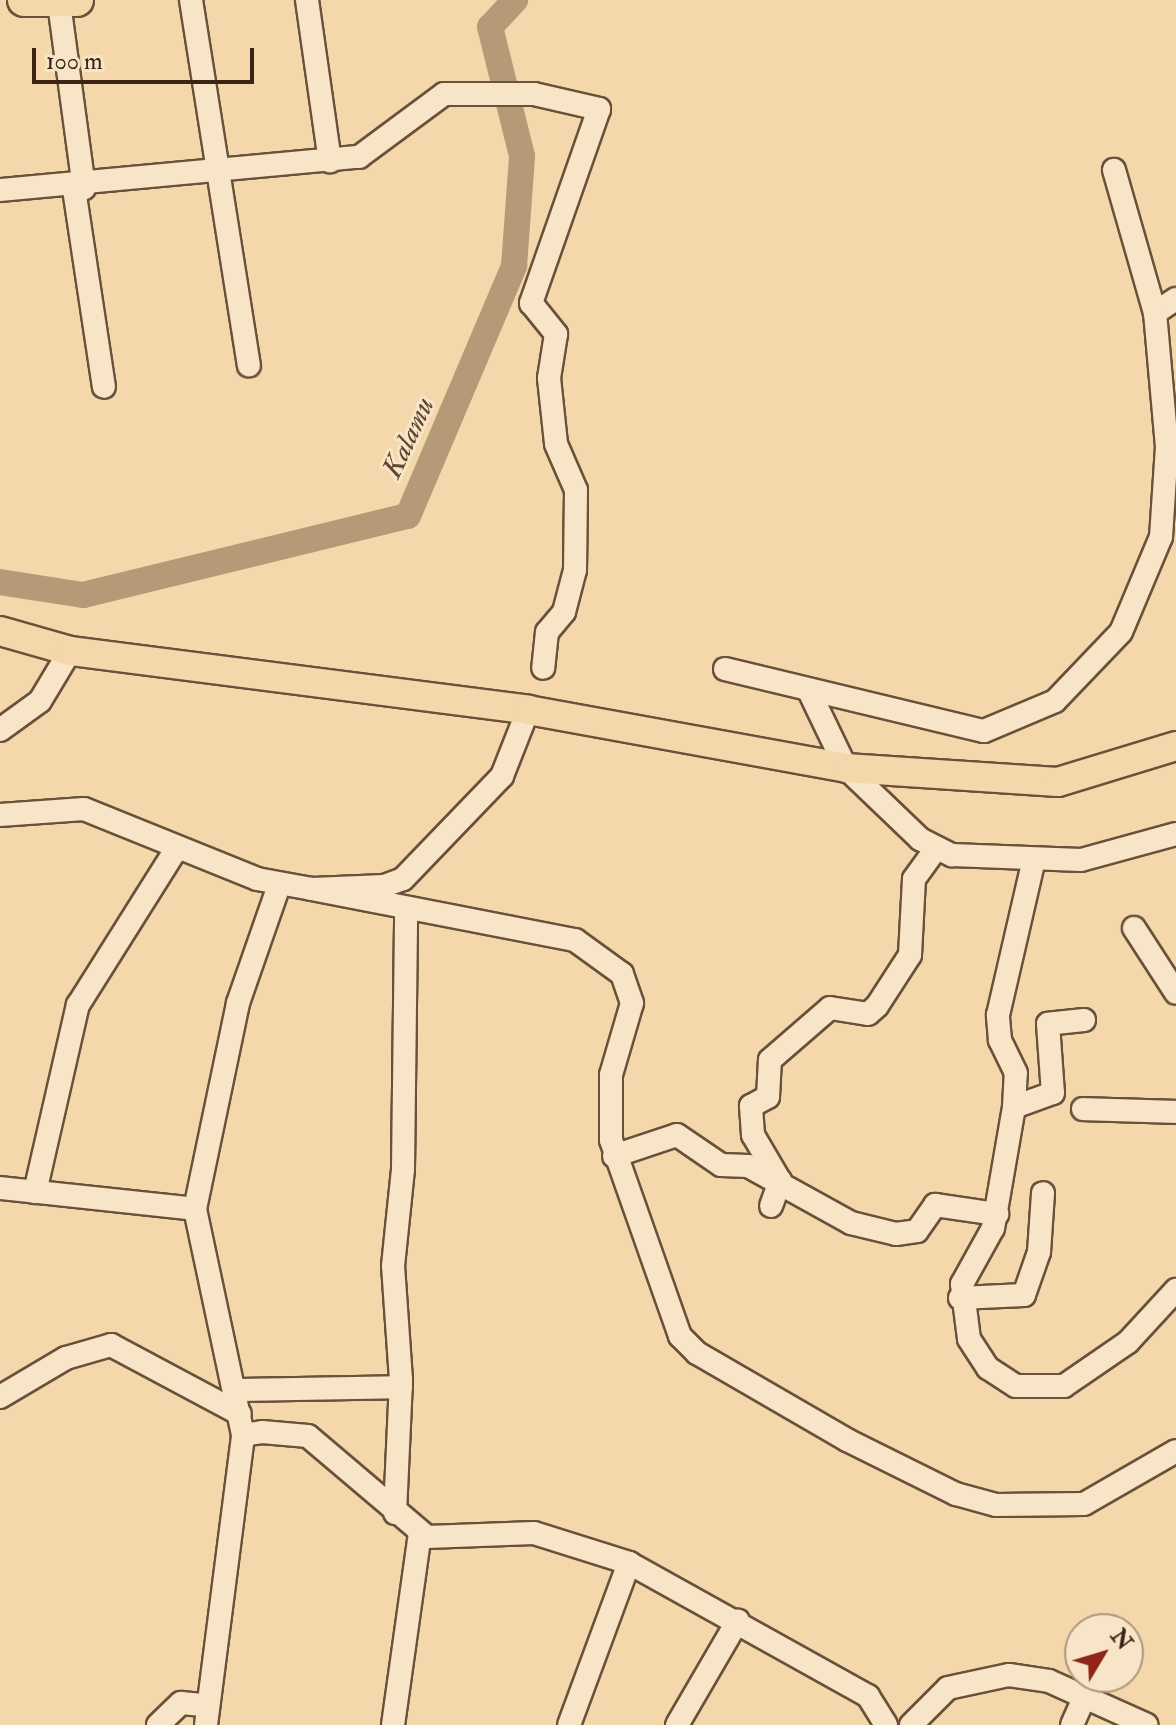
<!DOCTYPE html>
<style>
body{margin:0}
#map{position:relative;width:1176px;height:1725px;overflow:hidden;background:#f4d7aa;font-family:"IM FELL Double Pica",serif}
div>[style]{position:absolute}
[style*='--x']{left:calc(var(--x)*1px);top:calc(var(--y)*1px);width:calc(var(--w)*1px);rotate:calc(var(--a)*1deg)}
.river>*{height:26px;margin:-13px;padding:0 13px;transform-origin:13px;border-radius:13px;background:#b59a77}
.roads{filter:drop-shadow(2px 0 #69513a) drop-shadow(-2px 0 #69513a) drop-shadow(0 2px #69513a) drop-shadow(0 -2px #69513a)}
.minor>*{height:22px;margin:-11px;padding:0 11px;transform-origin:11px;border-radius:11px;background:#f8e5c8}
.major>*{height:28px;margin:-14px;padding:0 14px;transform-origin:14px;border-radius:14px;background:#f4d7aa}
.highway>*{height:32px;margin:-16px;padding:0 16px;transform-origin:16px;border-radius:16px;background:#f4d7aa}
span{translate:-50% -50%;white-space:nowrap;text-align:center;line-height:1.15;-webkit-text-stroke:6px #f8e5c8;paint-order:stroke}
.water-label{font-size:28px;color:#604732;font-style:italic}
.north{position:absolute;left:1064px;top:1613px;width:80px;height:80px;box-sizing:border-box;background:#f8e5c8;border:2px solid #ac9880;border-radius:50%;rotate:52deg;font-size:22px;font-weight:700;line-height:32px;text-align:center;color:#3b2414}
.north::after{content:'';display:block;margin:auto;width:28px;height:36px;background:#8f2418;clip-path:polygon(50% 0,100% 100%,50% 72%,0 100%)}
.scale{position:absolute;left:32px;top:48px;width:222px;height:36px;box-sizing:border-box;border:4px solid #3b2414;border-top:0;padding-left:10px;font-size:24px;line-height:28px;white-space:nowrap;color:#3b2414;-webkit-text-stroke:6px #f8e5c8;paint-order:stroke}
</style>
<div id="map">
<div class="river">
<div style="--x:0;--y:582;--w:84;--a:8.9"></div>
<div style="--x:83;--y:595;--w:334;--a:-13.7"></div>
<div style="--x:408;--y:516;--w:272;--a:-67"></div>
<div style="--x:514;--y:266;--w:110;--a:-85.8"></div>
<div style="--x:522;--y:156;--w:133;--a:-103.9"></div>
<div style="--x:490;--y:27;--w:37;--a:-47"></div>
</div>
<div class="roads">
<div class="minor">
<div style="--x:191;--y:0;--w:370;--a:81"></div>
<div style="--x:307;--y:0;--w:163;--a:81.9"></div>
<div style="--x:59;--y:3;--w:187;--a:82.3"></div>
<div style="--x:74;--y:189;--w:200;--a:81.4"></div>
<div style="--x:0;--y:190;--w:361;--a:-5.3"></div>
<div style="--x:359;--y:157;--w:106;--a:-36.5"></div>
<div style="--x:444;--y:94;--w:90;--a:0"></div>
<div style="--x:534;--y:94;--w:67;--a:13"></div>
<div style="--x:599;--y:109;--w:206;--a:109.3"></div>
<div style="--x:531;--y:303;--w:40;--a:51"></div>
<div style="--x:556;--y:334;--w:45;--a:99"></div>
<div style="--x:549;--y:378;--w:66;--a:83.9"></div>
<div style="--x:556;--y:444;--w:50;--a:66.5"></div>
<div style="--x:576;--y:490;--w:80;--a:90.7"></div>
<div style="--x:575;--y:570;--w:43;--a:104.7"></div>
<div style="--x:564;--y:612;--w:26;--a:130"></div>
<div style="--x:547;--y:632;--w:36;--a:96"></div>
<div style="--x:1155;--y:313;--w:25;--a:-34"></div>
<div style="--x:725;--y:669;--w:266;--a:13.5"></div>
<div style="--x:984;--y:731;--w:77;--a:-22.9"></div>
<div style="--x:1055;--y:701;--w:95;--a:-46.3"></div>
<div style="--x:1121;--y:632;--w:103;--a:-67.2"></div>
<div style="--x:1161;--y:537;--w:90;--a:-86.2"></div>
<div style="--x:1167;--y:447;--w:135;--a:-95.1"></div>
<div style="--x:1155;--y:313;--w:149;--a:-106"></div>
<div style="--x:810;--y:693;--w:83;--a:64.4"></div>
<div style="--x:846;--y:768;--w:103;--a:43.8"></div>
<div style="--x:920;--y:839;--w:36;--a:27"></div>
<div style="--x:952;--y:855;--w:129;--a:2.2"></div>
<div style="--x:1081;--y:860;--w:98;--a:-15.3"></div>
<div style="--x:0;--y:730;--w:49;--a:-35.9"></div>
<div style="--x:40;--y:701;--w:58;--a:-59"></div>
<div style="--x:0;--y:815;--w:84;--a:-4.1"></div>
<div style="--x:84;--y:809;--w:187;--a:22"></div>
<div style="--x:257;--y:879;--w:56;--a:10.3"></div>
<div style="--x:312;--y:889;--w:72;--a:-2.4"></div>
<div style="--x:384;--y:886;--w:20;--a:-20"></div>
<div style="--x:403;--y:879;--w:143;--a:-46.1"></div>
<div style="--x:502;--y:776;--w:71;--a:-68.5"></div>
<div style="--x:312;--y:889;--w:268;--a:11"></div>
<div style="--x:575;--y:940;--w:58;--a:35.9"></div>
<div style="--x:622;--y:974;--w:31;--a:71"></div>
<div style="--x:632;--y:1003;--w:75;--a:106.3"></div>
<div style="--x:611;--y:1075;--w:65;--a:90"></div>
<div style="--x:611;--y:1140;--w:208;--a:70.6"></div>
<div style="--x:680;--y:1336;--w:24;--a:45"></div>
<div style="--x:697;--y:1353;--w:173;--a:30.1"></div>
<div style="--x:847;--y:1440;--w:122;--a:26.4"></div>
<div style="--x:956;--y:1494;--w:41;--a:15.4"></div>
<div style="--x:996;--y:1505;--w:88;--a:-0.7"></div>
<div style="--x:1084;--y:1504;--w:106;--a:-29.9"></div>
<div style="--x:1134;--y:928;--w:77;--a:57.1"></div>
<div style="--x:1084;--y:1020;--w:36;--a:174"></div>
<div style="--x:1048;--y:1024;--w:69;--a:85.9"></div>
<div style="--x:1053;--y:1093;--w:41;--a:160.3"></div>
<div style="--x:1014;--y:1107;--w:123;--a:99.8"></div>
<div style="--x:993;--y:1228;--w:64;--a:119"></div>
<div style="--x:962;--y:1284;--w:55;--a:82.7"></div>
<div style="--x:969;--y:1339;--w:35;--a:57"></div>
<div style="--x:988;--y:1368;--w:33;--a:33"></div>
<div style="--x:1016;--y:1386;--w:48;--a:0"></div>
<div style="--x:1064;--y:1386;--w:78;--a:-34.5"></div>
<div style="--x:1128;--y:1342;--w:71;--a:-47.3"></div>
<div style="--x:1014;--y:1107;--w:34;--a:-87"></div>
<div style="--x:1016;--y:1073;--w:37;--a:-116"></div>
<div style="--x:1000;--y:1040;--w:25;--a:-95"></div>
<div style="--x:998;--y:1015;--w:156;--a:-77"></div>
<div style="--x:1083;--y:1109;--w:93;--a:1.8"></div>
<div style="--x:614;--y:1156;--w:66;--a:-18.4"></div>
<div style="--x:677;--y:1135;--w:53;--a:34.3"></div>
<div style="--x:721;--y:1165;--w:27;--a:2"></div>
<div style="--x:748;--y:1166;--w:118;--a:29"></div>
<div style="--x:851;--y:1223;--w:46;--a:13.7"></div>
<div style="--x:896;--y:1234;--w:21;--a:-8"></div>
<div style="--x:917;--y:1231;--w:32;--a:-55"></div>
<div style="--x:935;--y:1205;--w:63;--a:8.3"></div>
<div style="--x:0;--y:1188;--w:196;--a:6.1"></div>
<div style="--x:195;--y:1209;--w:231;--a:78"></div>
<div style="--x:35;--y:1192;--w:192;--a:-77.1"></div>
<div style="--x:78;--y:1005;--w:182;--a:-57.8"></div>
<div style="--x:771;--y:1206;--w:27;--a:-70"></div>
<div style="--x:780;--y:1181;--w:53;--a:-120.4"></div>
<div style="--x:753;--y:1135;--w:29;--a:-94"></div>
<div style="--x:751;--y:1106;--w:19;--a:-28"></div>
<div style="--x:768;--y:1097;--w:37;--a:-87"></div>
<div style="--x:770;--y:1060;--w:79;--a:-40.9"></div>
<div style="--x:830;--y:1008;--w:38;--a:9"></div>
<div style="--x:868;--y:1014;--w:12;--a:-42"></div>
<div style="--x:877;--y:1006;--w:61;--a:-57.1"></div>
<div style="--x:910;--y:955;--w:76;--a:-87"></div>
<div style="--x:914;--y:879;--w:37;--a:-54"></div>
<div style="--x:195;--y:1209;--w:210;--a:-78.2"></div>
<div style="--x:238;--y:1003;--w:125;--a:-70.8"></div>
<div style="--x:960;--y:1298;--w:64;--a:-2.7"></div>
<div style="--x:1024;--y:1295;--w:46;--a:-70.8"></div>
<div style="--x:1039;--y:1252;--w:59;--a:-86.1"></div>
<div style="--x:235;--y:1390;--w:166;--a:-1"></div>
<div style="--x:0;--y:1397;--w:77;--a:-30.6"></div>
<div style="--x:66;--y:1358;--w:47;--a:-16.1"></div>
<div style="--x:111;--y:1345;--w:146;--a:28.1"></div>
<div style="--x:395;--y:1513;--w:133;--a:-87.4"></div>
<div style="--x:401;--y:1380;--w:114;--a:-94"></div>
<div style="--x:393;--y:1266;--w:98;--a:-84.1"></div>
<div style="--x:403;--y:1169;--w:260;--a:-89.3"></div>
<div style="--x:158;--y:1725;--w:32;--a:-44"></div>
<div style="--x:181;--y:1703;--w:22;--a:5"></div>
<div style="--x:206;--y:1725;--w:292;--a:-82.7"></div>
<div style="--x:243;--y:1435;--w:19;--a:-9"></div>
<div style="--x:262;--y:1432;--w:46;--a:5"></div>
<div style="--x:308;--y:1436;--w:156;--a:40.3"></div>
<div style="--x:427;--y:1537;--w:107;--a:-2.1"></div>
<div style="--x:534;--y:1533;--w:100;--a:17.5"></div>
<div style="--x:629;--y:1563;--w:274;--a:29.1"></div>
<div style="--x:868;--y:1696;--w:34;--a:58"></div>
<div style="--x:393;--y:1725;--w:194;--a:-82"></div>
<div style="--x:569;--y:1725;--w:173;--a:-69.7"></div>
<div style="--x:677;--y:1725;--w:121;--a:-59.8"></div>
<div style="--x:911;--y:1725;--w:52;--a:-45"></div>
<div style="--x:948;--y:1688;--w:62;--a:-12"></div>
<div style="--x:1009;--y:1675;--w:40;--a:8.5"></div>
<div style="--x:1049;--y:1681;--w:107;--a:24.2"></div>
<div style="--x:1072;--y:1725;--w:32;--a:-66"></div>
</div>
<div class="major">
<div style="--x:0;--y:631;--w:73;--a:15.9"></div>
<div style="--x:70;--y:651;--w:462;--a:7.3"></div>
<div style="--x:528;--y:710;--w:323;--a:10.3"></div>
<div style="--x:846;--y:768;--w:212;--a:3.8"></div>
<div style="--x:1058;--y:782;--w:123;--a:-17"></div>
</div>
<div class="highway">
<div style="--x:24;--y:0;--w:53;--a:0"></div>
</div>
</div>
<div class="water-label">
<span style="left:409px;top:438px;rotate:-65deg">Kalamu</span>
</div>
<div class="north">N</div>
<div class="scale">100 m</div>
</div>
